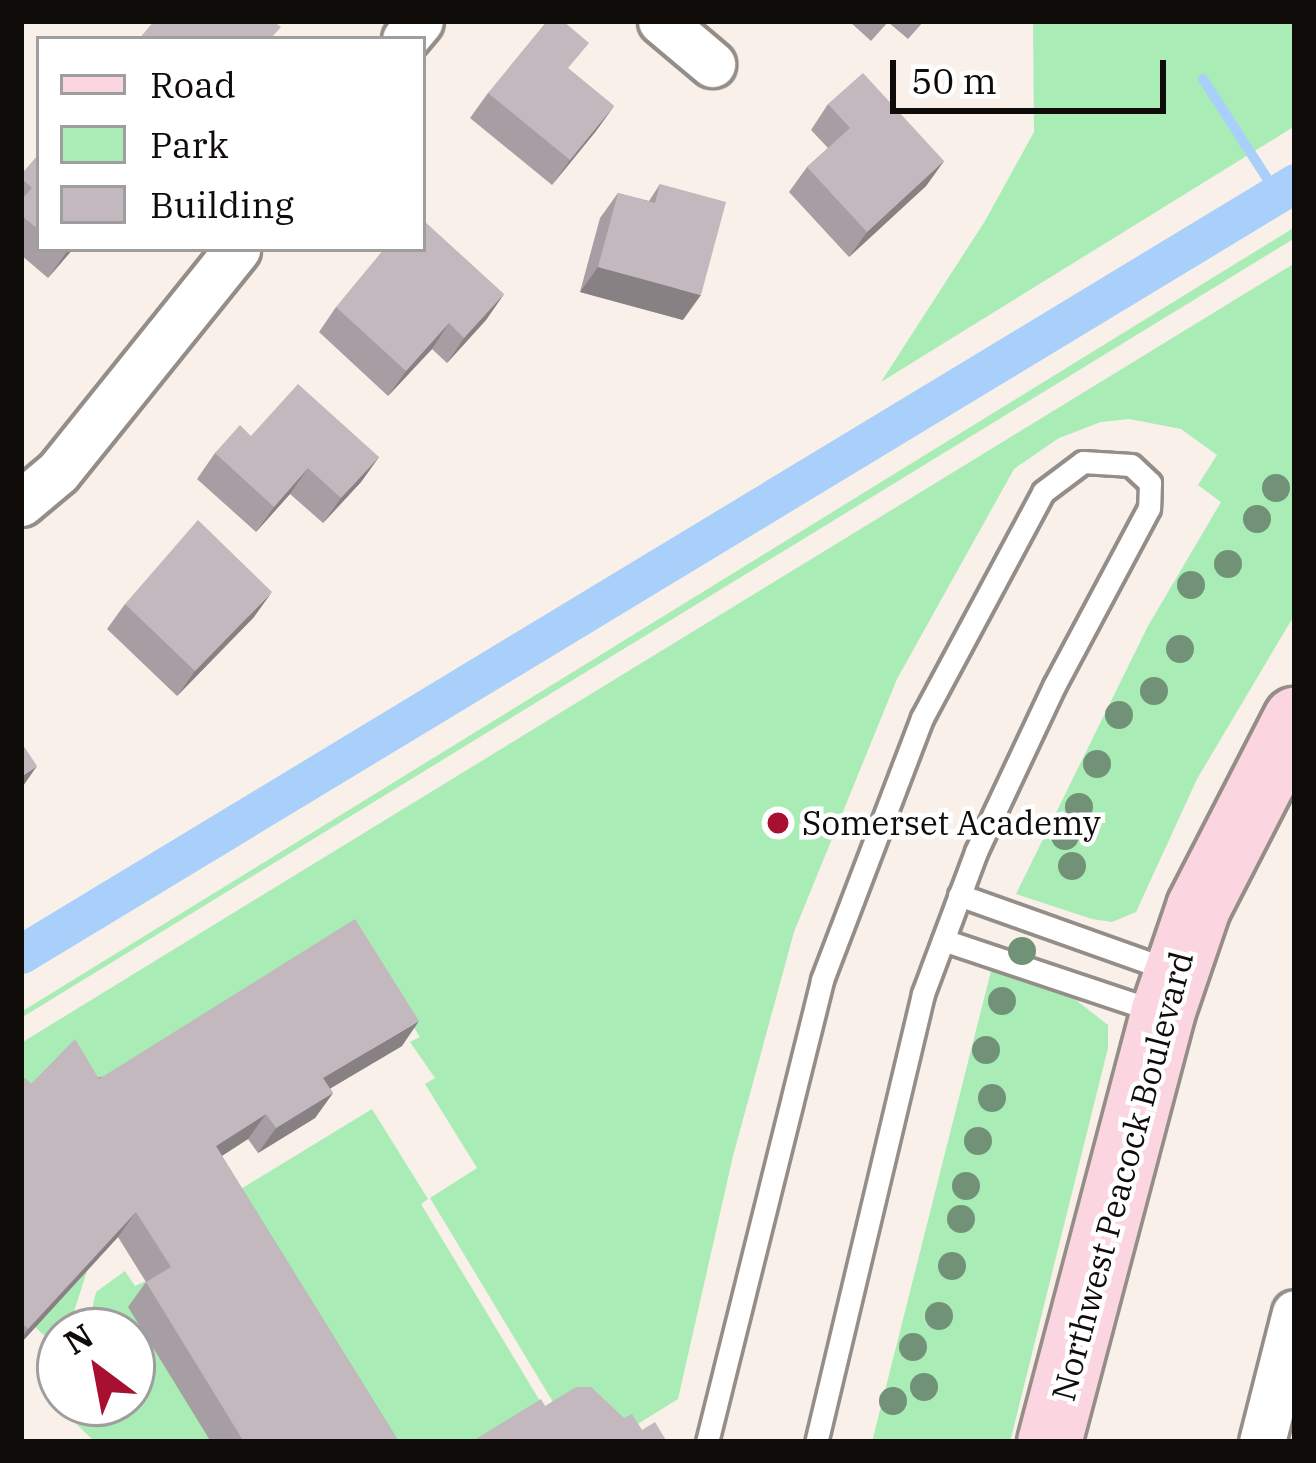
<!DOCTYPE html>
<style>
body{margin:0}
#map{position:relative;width:1316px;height:1463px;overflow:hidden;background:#f8f0e9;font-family:"IBM Plex Serif",serif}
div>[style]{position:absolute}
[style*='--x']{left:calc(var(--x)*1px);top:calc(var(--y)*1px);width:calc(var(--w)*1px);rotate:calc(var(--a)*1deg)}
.green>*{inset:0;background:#a9ecb6}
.stream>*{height:10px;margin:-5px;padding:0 5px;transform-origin:5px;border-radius:5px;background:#a8d0fa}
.canal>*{height:39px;margin:-19.5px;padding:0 19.5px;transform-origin:19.5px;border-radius:19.5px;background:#a8d0fa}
.roads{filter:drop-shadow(3px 0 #958d88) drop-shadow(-3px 0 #958d88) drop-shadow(0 3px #958d88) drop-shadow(0 -3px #958d88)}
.lane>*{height:21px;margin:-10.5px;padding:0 10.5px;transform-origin:10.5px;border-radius:10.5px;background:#fff}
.street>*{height:45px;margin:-22.5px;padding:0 22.5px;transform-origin:22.5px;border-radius:22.5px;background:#fff}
.secondary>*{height:63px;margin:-31.5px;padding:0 31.5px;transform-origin:31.5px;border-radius:31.5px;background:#fbd6e0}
.trees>*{width:28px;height:28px;margin:-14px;border-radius:50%;background:#729278}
.wall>*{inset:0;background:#a79ea3}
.shaded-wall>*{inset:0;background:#888184}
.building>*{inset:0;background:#c2b8bd}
.dots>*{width:33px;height:33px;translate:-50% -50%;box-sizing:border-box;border:6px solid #fff;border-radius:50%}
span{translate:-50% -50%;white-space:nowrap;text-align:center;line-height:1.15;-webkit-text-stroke:9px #fff;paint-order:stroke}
.poi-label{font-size:33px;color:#0e0b09}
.left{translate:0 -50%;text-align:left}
.street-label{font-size:33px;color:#0e0b09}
.frame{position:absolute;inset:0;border:24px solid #0e0b09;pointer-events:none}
.legend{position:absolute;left:36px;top:36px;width:390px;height:216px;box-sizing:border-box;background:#fff;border:3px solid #9f9d9d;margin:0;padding:15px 21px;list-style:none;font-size:36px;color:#0e0b09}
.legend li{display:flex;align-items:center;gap:24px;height:60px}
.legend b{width:60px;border:3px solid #9f9d9d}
.north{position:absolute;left:36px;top:1307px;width:120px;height:120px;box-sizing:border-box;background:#fff;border:3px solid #9f9d9d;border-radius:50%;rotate:328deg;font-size:33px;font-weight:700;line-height:48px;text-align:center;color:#0e0b09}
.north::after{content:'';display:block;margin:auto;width:42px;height:54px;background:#a80f31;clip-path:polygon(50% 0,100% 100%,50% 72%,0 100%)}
.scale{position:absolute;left:890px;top:60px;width:276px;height:54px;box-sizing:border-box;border:6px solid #0e0b09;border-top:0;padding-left:15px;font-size:36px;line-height:42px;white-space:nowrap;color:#0e0b09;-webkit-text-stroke:9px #fff;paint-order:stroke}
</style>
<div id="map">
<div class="green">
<div style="clip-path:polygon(1033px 21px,1295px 21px,1295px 126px,881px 382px,985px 221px,1034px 132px)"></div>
<div style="clip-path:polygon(1295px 227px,1295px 238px,21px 1018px,21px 1012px)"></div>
<div style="clip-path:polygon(1295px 263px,1295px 614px,1197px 779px,1136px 912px,1112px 922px,1092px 919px,1016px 894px,1148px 626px,1221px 502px,1198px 485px,1217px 455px,1181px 429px,1129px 419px,1101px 422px,1059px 438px,1014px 469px,897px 679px,794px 932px,733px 1156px,678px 1399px,609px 1442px,559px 1412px,430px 1198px,477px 1168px,425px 1084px,435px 1078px,410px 1042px,420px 1037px,354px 933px,128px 1075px,21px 1102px,21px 1043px)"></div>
<div style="clip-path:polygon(992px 967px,1076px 1000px,1108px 1025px,1108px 1048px,1010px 1442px,872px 1442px)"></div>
<div style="clip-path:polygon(372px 1109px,428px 1199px,421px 1204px,540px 1401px,472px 1442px,365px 1442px,218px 1203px)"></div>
<div style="clip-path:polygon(87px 1271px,69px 1327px,52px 1343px,34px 1326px)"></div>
<div style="clip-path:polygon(125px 1271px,135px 1286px,146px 1281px,153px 1292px,211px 1442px,95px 1442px,40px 1389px,60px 1363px,60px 1403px,132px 1403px,132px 1331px,87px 1331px,96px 1292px)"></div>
</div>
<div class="stream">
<div style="--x:1203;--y:79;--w:137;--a:57.2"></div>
</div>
<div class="canal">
<div style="--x:21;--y:954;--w:1489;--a:-31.18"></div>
</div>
<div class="roads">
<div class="lane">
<div style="--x:959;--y:895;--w:224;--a:19.6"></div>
<div style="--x:943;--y:940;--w:227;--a:18.5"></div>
<div style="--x:707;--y:1442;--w:476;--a:-76"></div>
<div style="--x:822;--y:980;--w:280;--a:-69.1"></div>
<div style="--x:922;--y:718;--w:256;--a:-61.8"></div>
<div style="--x:1043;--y:492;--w:50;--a:-36.9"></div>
<div style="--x:1083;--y:462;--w:48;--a:3.6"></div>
<div style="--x:1131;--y:465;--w:26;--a:43"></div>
<div style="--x:1150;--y:483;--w:25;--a:92"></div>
<div style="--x:1149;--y:508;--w:202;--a:118.1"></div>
<div style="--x:1054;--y:686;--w:183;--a:115.2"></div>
<div style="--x:976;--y:852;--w:152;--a:110.5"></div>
<div style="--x:923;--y:994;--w:461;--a:103.4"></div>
</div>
<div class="street">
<div style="--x:661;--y:21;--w:67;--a:40.1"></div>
<div style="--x:405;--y:39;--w:23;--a:-50"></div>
<div style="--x:21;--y:503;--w:48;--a:-40"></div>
<div style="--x:58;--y:472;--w:286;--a:-51.2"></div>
<div style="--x:1262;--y:1442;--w:133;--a:-75.7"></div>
</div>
<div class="secondary">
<div style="--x:1049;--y:1442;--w:444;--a:-75.2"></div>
<div style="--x:1162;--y:1013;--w:112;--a:-71.2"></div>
<div style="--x:1198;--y:907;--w:212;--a:-62.8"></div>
</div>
</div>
<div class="trees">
<div style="left:1276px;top:488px"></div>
<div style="left:1257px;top:519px"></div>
<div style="left:1228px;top:564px"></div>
<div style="left:1191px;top:585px"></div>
<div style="left:1180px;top:649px"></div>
<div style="left:1154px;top:691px"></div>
<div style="left:1119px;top:715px"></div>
<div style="left:1097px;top:764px"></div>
<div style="left:1079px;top:807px"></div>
<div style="left:1065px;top:836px"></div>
<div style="left:1072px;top:866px"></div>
<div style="left:1022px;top:951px"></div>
<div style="left:1002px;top:1001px"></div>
<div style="left:986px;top:1050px"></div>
<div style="left:992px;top:1098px"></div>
<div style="left:978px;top:1141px"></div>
<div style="left:966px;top:1186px"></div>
<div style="left:961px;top:1219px"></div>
<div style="left:952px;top:1266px"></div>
<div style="left:939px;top:1316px"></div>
<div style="left:913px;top:1347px"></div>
<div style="left:924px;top:1387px"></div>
<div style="left:893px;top:1401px"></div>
</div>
<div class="wall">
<div style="clip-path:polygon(849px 21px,924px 21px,908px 39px,888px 22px,871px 41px)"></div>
<div style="clip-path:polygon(570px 70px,614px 106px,596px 131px,552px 185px,470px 118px,488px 93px)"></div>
<div style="clip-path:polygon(828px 104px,944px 161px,926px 186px,849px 257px,789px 192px,807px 167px,828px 148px,811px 130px)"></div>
<div style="clip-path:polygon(39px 154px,39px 249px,73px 249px,48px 278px,21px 255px,21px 175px)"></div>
<div style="clip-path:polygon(660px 184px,683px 320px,580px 292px,600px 218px,618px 193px,649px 201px)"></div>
<div style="clip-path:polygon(504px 294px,486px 320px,447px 363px,432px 349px,388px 396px,319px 332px,336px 307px)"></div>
<div style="clip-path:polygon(251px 436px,379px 457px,361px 482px,323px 523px,290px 494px,256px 532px,197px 479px,215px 453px)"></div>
<div style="clip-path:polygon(125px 604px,254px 617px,177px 696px,107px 629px)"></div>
<div style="clip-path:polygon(402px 1046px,330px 1088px,333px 1093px,315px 1118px,258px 1153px,248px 1139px,222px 1156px,399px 1442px,211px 1442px,128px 1307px,146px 1282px,118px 1237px,21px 1343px,21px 1075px,31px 1084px)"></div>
</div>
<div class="shaded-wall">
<div style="clip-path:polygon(614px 106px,596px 131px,552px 185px,570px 160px)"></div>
<div style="clip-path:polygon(944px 161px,926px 186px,849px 257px,867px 232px)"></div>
<div style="clip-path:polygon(69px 249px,73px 249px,48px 278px,66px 253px)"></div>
<div style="clip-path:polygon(598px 267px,701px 295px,683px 320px,580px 292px)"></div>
<div style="clip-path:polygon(504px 294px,486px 320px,447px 363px,464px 338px)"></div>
<div style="clip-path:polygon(449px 323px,432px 349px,388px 396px,406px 371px)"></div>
<div style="clip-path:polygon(379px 457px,361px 482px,323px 523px,341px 498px)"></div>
<div style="clip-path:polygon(308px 468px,290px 494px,256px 532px,274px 507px)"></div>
<div style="clip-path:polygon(272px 592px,254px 617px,177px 696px,195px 671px)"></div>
<div style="clip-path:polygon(37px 766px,21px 789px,21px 777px)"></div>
<div style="clip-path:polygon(419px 1021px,402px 1046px,306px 1103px,323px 1078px)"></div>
<div style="clip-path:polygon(333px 1093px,315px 1118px,258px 1153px,276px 1128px)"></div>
<div style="clip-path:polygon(266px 1114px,248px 1139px,198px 1171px,216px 1146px)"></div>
<div style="clip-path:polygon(136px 1212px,118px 1237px,21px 1343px,21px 1339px,28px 1329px)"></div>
</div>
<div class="building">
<div style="clip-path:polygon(154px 21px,273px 21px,281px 27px,270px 39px,139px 39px)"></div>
<div style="clip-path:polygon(547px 21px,563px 21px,589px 43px,568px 68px,614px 106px,570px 160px,488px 93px)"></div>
<div style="clip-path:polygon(863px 73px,944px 161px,867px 232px,807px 167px,850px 128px,828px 104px)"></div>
<div style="clip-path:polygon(39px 154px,39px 230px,21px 215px,21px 200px,32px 188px,21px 178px,21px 175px)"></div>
<div style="clip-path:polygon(660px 184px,726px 202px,701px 295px,598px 267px,618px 193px,655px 203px)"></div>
<div style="clip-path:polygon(423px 220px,504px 294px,464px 338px,449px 323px,406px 371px,336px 307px,384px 249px,423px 249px)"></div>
<div style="clip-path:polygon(298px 384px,379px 457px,341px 498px,308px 468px,274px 507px,215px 453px,240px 425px,251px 436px)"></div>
<div style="clip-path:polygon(198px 520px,272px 592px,195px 671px,125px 604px)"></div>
<div style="clip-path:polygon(21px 742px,37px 766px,21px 777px)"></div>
<div style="clip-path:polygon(355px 919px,419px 1021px,323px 1078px,333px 1093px,276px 1128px,266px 1114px,216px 1146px,399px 1442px,244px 1442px,146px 1282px,171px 1267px,136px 1212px,28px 1329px,21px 1322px,21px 1075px,31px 1084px,75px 1039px,99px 1079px)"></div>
<div style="clip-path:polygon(576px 1387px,591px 1387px,624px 1418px,632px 1414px,642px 1430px,655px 1422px,667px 1442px,471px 1442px,541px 1399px,545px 1406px)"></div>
</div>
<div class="dots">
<div style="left:778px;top:823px;background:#a80f31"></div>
</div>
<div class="poi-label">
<span class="left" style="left:802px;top:823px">Somerset Academy</span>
</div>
<div class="street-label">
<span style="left:1122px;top:1176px;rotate:-75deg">Northwest Peacock Boulevard</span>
</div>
<div class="frame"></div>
<ul class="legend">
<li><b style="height:15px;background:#fbd6e0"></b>Road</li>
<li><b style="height:33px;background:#a9ecb6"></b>Park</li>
<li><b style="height:33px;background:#c2b8bd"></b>Building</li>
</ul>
<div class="north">N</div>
<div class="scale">50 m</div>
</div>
